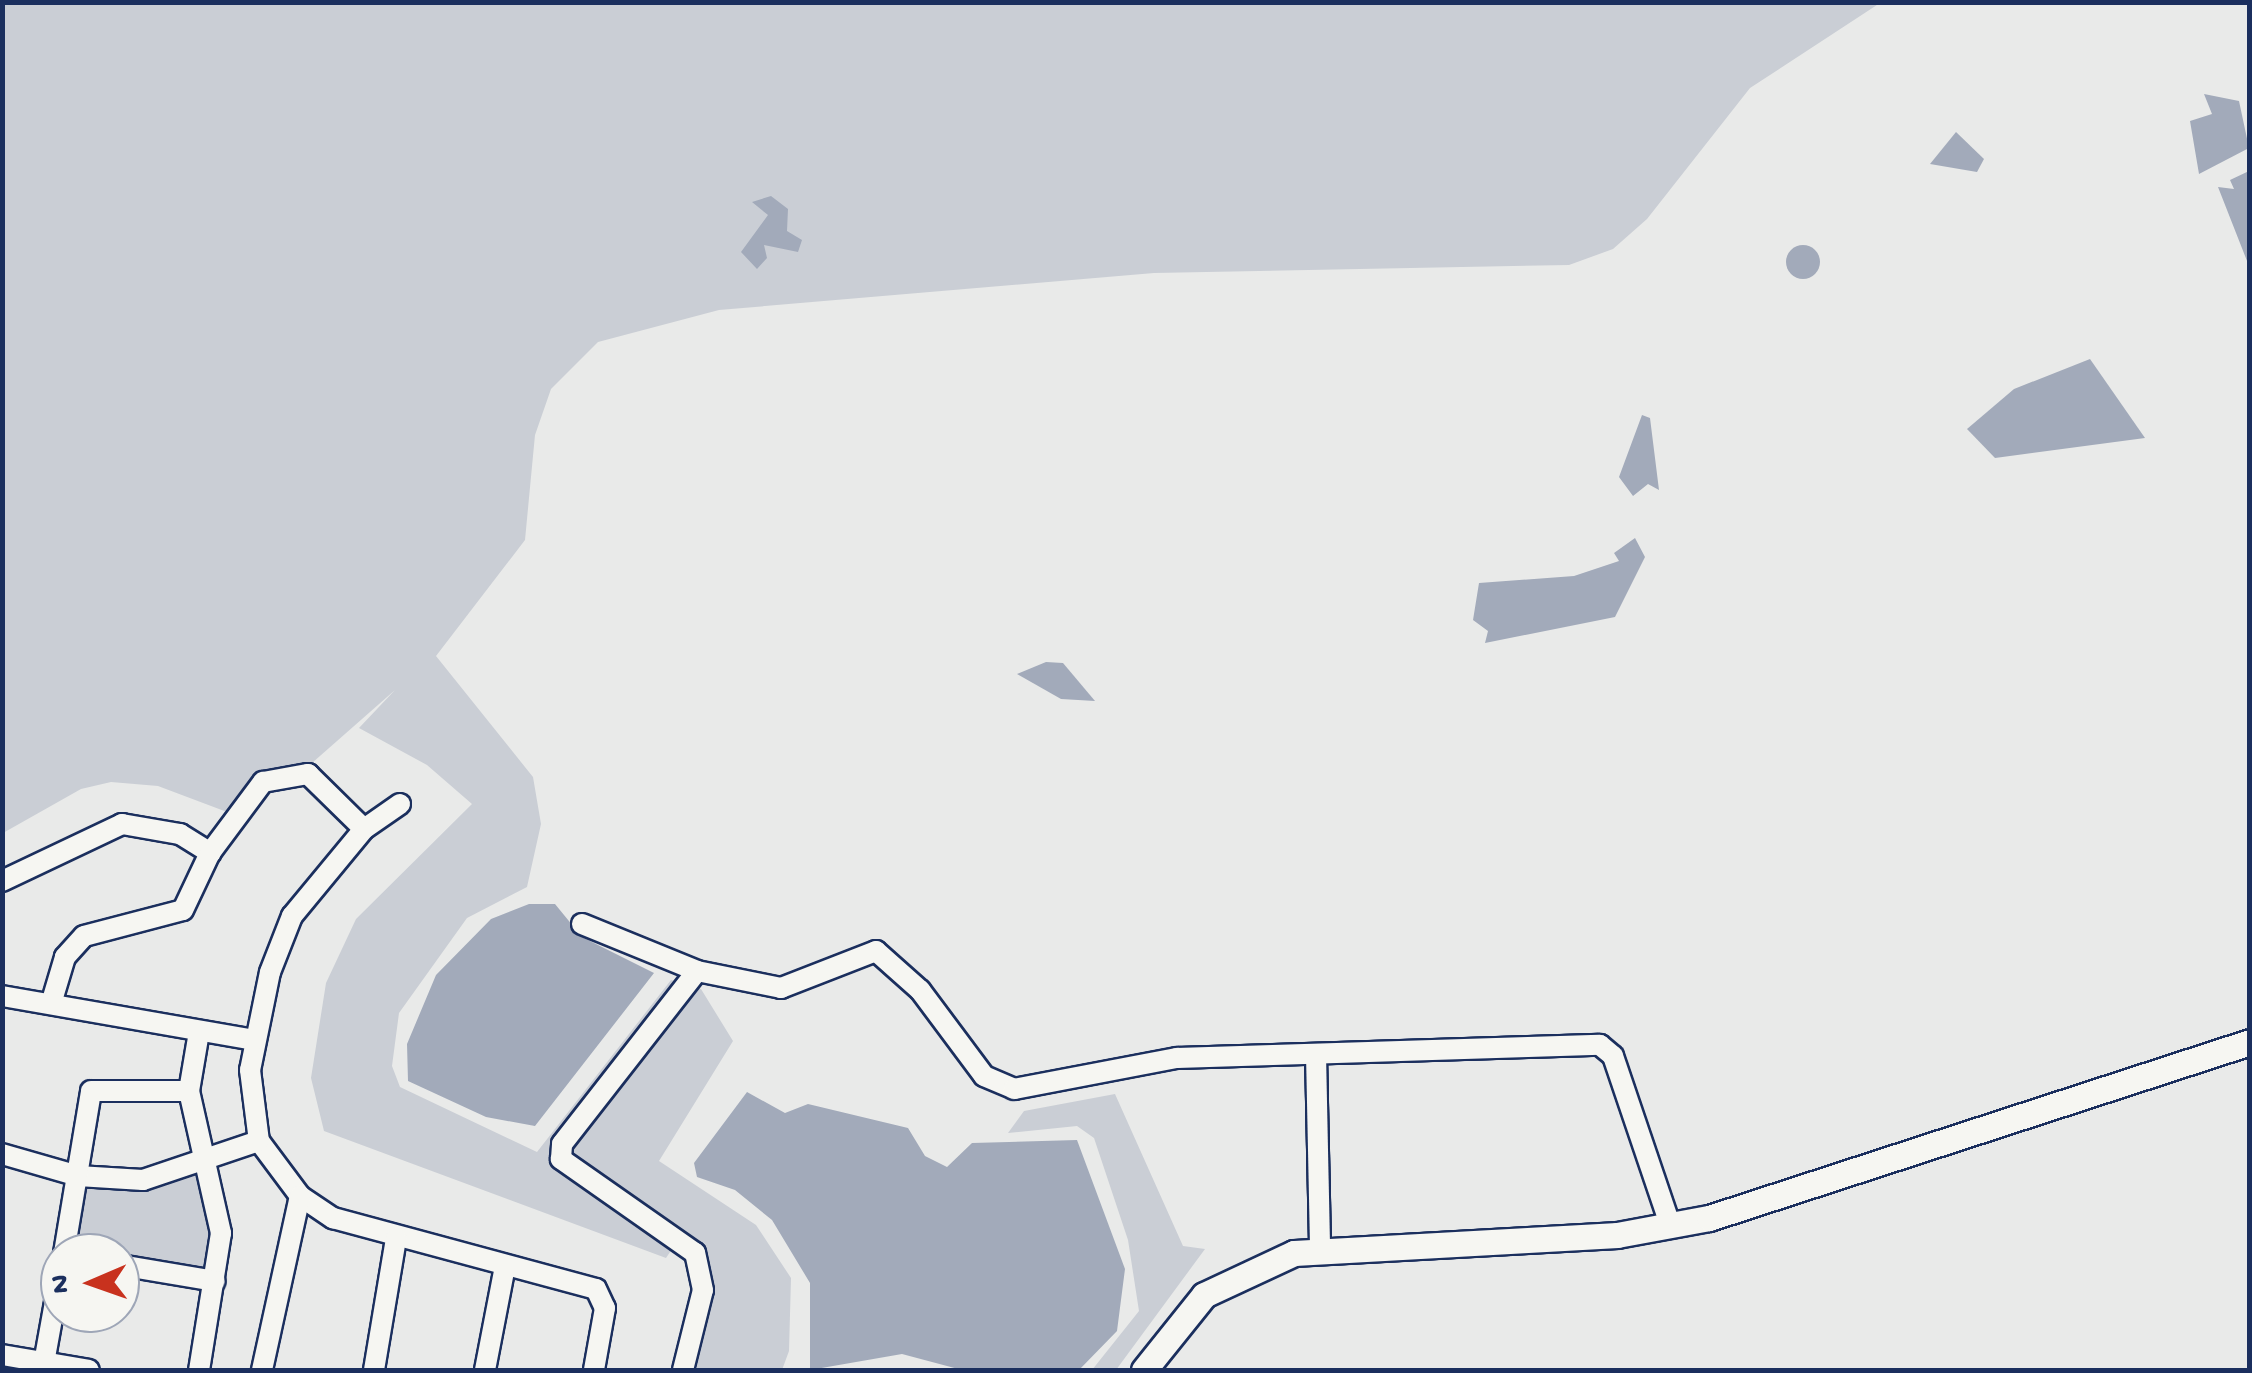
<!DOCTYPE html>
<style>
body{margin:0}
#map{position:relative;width:2252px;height:1373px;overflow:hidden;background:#e9eae9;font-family:"Gochi Hand",sans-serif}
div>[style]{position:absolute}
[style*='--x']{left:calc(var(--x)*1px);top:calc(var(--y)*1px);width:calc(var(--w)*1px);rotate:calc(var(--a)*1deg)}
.green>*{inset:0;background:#caced5}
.water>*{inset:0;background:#a2aaba}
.round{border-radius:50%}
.roads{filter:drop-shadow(2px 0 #1b2f5e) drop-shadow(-2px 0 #1b2f5e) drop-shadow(0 2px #1b2f5e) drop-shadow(0 -2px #1b2f5e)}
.minor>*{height:20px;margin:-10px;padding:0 10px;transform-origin:10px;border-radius:10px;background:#f6f6f2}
.tertiary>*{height:25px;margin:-12.5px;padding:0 12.5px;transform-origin:12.5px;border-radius:12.5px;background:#f6f6f2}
span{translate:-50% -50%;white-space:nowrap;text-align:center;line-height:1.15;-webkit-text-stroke:10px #f6f6f2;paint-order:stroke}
.frame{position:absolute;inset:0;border:5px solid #1b2f5e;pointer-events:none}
.north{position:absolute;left:40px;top:1233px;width:100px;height:100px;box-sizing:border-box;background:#f6f6f2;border:2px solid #9ea6b7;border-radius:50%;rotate:268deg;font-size:28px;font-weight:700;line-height:40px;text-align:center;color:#1b2f5e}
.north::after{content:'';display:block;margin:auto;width:35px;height:45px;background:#c8321e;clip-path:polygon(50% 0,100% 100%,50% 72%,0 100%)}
</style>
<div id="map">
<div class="green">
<div style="clip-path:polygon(3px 3px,1880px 3px,1750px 88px,1647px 219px,1613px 249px,1569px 265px,1154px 273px,719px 310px,598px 342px,551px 389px,535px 435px,525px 540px,436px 656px,533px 777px,541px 824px,527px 887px,467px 918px,399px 1013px,392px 1066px,400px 1087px,537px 1152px,671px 980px,701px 989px,733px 1041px,659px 1161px,756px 1225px,791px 1278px,789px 1351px,782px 1370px,688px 1370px,709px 1286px,682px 1234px,666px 1258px,324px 1131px,311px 1078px,326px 983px,356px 919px,472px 804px,427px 765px,359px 728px,395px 690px,312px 763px,257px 778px,227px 812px,158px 786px,111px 782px,81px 789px,3px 833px)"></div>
<div style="clip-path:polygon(1115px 1094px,1183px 1246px,1205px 1249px,1116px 1370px,1092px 1370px,1139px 1311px,1128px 1240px,1094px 1138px,1077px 1126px,1008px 1133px,1024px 1111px)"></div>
<div style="clip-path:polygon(199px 1173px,213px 1228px,208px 1263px,198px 1270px,72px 1248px,84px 1182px,147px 1187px)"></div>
</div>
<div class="water">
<div style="clip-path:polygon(2204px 94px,2239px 101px,2249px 148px,2199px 174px,2190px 121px,2212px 114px)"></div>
<div style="clip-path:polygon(1956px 132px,1984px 159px,1977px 172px,1930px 164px)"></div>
<div style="clip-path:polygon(2249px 171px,2250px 171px,2249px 266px,2218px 187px,2234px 189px,2230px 180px)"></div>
<div style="clip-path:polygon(771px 196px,788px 209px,787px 231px,802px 240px,798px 252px,764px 245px,767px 258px,757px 269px,741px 252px,768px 215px,752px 202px)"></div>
<div class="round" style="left:1786px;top:245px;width:34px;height:34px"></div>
<div style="clip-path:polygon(2090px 359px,2145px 438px,1995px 458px,1967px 429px,2014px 389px)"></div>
<div style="clip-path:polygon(1642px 415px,1650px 418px,1659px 490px,1648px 484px,1633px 496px,1619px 477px)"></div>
<div style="clip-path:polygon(1635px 538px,1645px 557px,1615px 617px,1485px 643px,1488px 631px,1473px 620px,1479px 583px,1574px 576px,1619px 561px,1614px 553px)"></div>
<div style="clip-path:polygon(1046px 662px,1063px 663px,1095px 701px,1061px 699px,1017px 674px)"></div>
<div style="clip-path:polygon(529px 904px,555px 904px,582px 937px,654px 973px,535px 1126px,486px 1117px,408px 1081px,407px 1044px,436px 975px,491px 919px)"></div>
<div style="clip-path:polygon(747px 1092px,785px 1113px,808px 1104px,908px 1128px,925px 1156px,947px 1167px,972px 1143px,1077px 1140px,1125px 1269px,1117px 1331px,1079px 1370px,962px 1370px,902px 1354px,810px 1370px,810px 1283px,772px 1220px,735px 1190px,697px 1177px,694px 1163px)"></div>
</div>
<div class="roads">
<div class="minor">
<div style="--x:400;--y:804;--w:44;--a:145.2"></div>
<div style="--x:364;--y:829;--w:113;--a:129.6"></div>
<div style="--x:292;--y:916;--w:60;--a:111.4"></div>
<div style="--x:270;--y:972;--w:100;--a:101.5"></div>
<div style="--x:250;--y:1070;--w:72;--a:82.8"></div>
<div style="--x:259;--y:1141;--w:69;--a:53.3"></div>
<div style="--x:300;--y:1196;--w:40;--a:34"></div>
<div style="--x:333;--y:1218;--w:272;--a:15.1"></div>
<div style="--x:596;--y:1289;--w:21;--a:65"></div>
<div style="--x:605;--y:1308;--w:63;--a:100.1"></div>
<div style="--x:2;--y:881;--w:133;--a:-25.4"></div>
<div style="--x:122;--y:824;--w:59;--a:9.8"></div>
<div style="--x:180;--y:834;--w:36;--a:32"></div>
<div style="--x:582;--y:924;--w:124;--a:22.2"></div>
<div style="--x:2;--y:996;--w:257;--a:9.9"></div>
<div style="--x:51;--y:1004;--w:49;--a:-73.4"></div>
<div style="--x:65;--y:957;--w:28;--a:-48"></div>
<div style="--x:84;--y:936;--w:102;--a:-14.7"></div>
<div style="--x:183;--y:910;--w:63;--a:-64.7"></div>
<div style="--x:210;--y:853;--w:89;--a:-53.3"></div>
<div style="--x:263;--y:782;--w:46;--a:-10.1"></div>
<div style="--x:308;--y:774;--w:78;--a:44.5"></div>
<div style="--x:199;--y:1032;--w:60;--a:99.6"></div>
<div style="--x:189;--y:1091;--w:146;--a:77.3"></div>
<div style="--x:221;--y:1233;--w:139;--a:99.1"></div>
<div style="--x:1316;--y:1054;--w:195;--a:88.8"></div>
<div style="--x:2;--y:1154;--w:79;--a:16.1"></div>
<div style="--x:78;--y:1176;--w:65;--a:3.5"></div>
<div style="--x:143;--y:1180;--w:122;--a:-18.6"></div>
<div style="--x:64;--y:1253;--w:164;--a:-80.5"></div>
<div style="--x:91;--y:1091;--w:98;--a:0"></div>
<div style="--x:120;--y:1265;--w:96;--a:9.6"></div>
<div style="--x:2;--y:1355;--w:88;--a:9.8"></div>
<div style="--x:44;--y:1363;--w:90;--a:-79.8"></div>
<div style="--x:262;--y:1370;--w:178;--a:-77.7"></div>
<div style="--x:374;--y:1370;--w:134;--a:-80.5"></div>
<div style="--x:485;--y:1370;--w:106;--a:-79.1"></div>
<div style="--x:683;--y:1370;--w:82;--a:-76"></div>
<div style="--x:703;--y:1290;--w:38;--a:-102"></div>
<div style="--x:695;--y:1253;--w:164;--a:-145"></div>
<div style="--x:561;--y:1159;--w:15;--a:-86"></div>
<div style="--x:562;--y:1144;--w:219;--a:-52"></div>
<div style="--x:697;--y:971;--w:86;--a:11.4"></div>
<div style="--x:781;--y:988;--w:102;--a:-21.3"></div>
<div style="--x:876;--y:951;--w:59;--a:41.6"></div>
<div style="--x:920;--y:990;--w:107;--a:53.3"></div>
<div style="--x:984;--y:1076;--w:33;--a:23"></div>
<div style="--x:1014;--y:1089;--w:166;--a:-10.8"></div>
<div style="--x:1177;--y:1058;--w:423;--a:-1.8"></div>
<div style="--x:1600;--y:1045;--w:17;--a:40"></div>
<div style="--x:1613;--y:1056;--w:177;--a:71.3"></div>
</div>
<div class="tertiary">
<div style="--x:1144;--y:1370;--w:96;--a:-51.3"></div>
<div style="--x:1204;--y:1295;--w:99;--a:-25"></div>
<div style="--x:1294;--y:1253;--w:324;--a:-3.2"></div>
<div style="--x:1617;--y:1235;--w:94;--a:-10.5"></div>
<div style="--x:1709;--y:1218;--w:569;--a:-18.02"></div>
</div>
</div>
<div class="frame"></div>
<div class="north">N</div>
</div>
